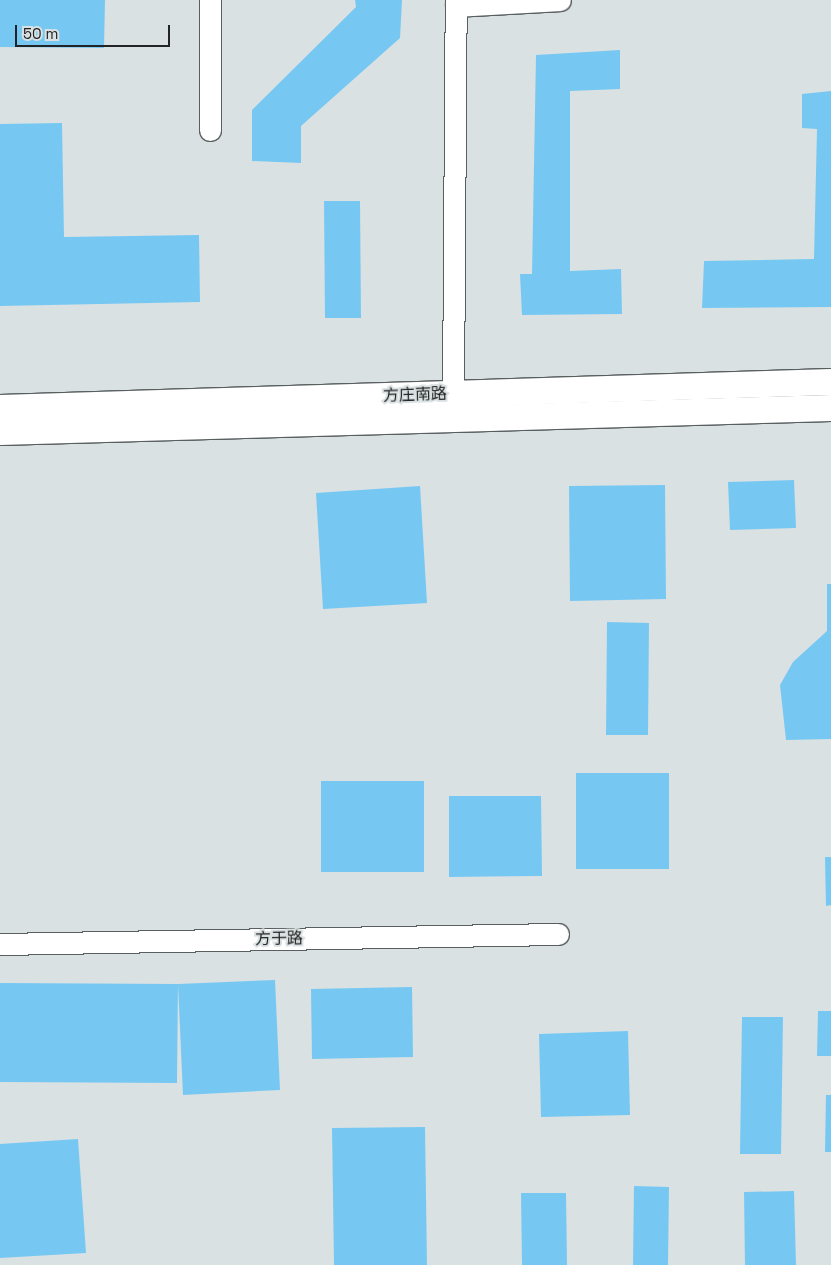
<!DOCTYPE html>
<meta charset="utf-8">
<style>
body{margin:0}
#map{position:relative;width:831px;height:1265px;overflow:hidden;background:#dae1e2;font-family:"Space Grotesk","Noto Sans SC",sans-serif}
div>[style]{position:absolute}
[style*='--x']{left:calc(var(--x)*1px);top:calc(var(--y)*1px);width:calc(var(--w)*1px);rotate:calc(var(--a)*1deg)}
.building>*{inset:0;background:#76c8f3}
.roads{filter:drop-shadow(1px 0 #595f60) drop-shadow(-1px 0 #595f60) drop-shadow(0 1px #595f60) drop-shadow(0 -1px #595f60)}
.minor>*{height:21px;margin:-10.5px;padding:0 10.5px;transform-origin:10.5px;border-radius:10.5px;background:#fff}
.major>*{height:26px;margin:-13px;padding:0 13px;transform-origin:13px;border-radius:13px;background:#fff}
span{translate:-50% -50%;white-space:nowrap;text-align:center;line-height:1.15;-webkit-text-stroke:4px #dae1e2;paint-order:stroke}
.street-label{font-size:16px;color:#212324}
.scale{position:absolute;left:15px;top:25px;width:155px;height:22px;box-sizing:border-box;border:2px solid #212324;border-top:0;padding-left:6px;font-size:15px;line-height:18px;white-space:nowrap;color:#212324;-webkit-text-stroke:4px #dae1e2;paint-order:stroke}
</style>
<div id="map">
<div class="building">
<div style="clip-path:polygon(0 0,105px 0,104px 48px,0 47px)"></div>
<div style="clip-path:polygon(355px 0,402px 0,400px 38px,301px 126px,301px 163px,252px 161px,252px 110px,356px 7px)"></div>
<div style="clip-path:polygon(620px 50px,620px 89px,570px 91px,570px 271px,621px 269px,622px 314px,522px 315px,520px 274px,532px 274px,536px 55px)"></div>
<div style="clip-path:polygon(831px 91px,831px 307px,702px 308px,704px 261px,814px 259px,817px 129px,802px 128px,802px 94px)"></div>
<div style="clip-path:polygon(62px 123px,64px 237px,199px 235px,200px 302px,0 306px,0 124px)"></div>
<div style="clip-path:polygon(324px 201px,360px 201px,361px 318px,325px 318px)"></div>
<div style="clip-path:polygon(794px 480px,796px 528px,730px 530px,728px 482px)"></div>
<div style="clip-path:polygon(665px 485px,666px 599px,570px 601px,569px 486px)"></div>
<div style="clip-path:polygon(420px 486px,427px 603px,323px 609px,316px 493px)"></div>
<div style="clip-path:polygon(827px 584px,831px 584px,831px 739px,786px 740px,780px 685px,793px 662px,827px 631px)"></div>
<div style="clip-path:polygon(607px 622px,649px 623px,648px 735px,606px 735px)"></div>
<div style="clip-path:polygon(576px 773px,669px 773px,669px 869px,576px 869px)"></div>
<div style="clip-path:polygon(321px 781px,424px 781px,424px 872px,321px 872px)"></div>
<div style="clip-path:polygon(449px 796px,541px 796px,542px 876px,449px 877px)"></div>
<div style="clip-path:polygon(825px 857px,831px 857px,831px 905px,826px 906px)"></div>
<div style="clip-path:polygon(275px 980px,280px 1090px,183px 1095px,178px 984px)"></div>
<div style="clip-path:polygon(0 983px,178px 984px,177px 1083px,0 1082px)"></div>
<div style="clip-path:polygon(412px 987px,413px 1057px,312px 1059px,311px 989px)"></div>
<div style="clip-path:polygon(818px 1011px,831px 1011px,831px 1056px,817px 1056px)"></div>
<div style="clip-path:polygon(742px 1017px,783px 1017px,781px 1154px,740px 1154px)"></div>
<div style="clip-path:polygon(628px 1031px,630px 1115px,541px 1117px,539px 1034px)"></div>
<div style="clip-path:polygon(826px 1095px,831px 1095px,831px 1152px,825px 1152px)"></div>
<div style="clip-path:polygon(425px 1127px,427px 1265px,334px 1265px,332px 1128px)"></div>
<div style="clip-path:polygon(78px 1139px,86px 1253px,0 1258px,0 1144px)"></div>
<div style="clip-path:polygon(634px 1186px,669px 1187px,668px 1265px,633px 1265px)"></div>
<div style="clip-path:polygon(794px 1191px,796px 1265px,745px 1265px,744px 1192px)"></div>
<div style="clip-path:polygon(521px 1193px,566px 1193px,567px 1265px,522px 1265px)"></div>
</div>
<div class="roads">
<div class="minor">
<div style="--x:210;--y:0;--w:130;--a:90"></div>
<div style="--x:456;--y:6;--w:104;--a:-3.3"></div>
<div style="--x:453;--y:394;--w:394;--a:-89.6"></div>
<div style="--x:0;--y:944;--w:558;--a:-1.03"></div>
</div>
<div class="major">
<div style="--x:0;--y:408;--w:831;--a:-1.79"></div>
<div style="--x:0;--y:432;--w:831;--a:-1.65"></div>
</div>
</div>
<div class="street-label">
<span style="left:415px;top:395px;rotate:-2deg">方庄南路</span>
<span style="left:279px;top:939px;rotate:-1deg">方于路</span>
</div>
<div class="scale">50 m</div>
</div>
